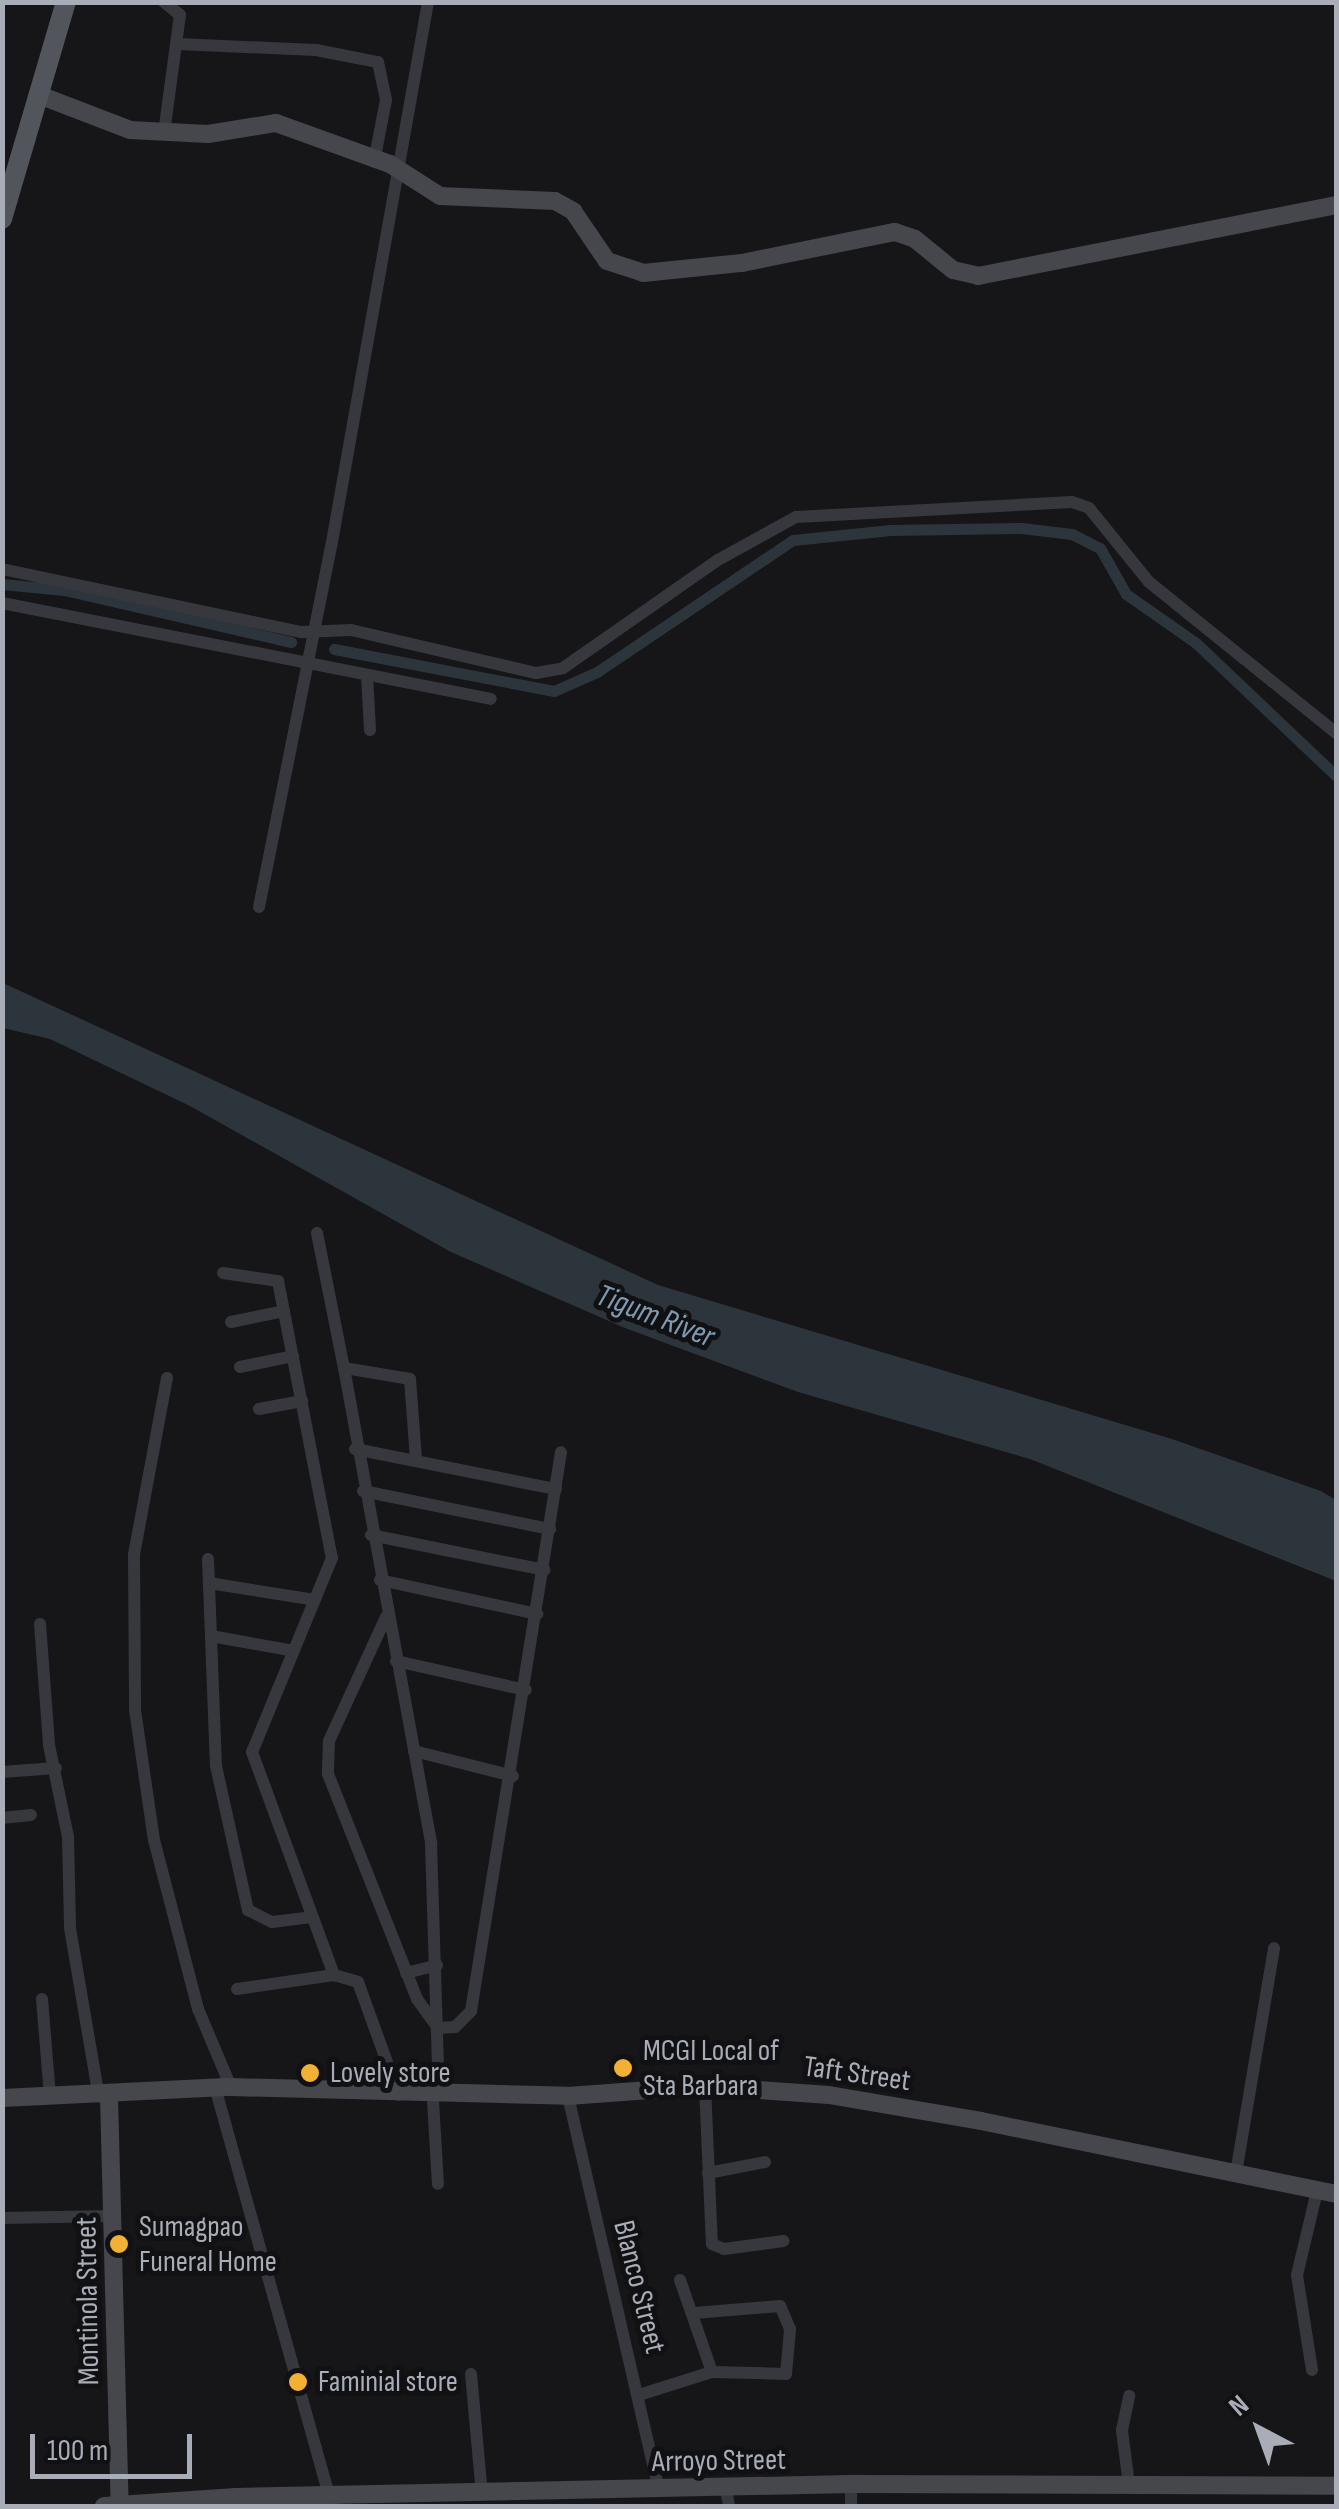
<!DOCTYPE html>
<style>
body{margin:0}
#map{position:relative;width:1339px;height:2509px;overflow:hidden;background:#161618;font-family:"Sofia Sans Condensed",sans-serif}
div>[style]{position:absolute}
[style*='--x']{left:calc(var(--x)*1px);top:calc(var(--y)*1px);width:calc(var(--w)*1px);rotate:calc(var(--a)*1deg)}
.water>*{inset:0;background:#2c353c}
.canal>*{height:11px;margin:-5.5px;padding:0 5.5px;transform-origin:5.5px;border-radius:5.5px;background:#2c353c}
.street>*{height:12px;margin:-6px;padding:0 6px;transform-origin:6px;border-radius:6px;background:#37383d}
.secondary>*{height:18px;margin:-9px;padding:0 9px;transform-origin:9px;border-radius:9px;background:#45474d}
.primary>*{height:20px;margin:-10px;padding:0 10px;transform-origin:10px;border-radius:10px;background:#53555c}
.dots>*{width:28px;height:28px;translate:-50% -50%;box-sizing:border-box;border:5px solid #111113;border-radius:50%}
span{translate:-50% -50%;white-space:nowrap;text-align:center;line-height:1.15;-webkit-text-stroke:10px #111113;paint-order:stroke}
.poi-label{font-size:30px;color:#a8adb8}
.left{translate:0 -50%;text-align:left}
.street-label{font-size:30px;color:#a8adb8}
.water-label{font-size:32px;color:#7f9bb3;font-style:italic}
.frame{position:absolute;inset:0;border:5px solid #a8adb8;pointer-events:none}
.north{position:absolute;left:1209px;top:2379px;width:100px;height:100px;-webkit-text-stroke:8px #111113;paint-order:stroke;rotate:319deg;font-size:28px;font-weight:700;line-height:40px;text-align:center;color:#a8adb8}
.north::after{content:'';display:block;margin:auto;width:35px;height:45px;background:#a8adb8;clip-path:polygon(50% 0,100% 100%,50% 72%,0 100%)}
.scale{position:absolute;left:30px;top:2434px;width:162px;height:45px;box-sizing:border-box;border:5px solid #a8adb8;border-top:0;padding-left:12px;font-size:30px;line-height:35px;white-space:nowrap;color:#a8adb8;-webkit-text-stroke:8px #111113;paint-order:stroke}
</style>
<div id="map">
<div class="water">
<div style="clip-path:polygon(3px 983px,658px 1285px,1172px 1439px,1321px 1491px,1336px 1500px,1336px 1581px,1030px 1459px,798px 1392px,625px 1328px,451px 1252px,190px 1106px,50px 1039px,3px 1028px)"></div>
</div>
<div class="canal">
<div style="--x:2;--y:584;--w:62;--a:5.5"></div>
<div style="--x:64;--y:590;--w:233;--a:12.9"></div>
<div style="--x:334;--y:649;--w:224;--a:10.8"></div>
<div style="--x:554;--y:691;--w:47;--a:-23.8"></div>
<div style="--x:597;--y:672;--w:236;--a:-34"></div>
<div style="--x:793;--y:540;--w:98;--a:-5.9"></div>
<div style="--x:890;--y:530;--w:131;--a:-0.9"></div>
<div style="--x:1021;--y:528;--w:51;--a:6.7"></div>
<div style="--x:1072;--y:534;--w:31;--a:27"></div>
<div style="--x:1100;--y:548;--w:53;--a:60.5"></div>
<div style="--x:1126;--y:594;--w:85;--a:35"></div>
<div style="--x:1196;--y:643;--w:193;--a:43.5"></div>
</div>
<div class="street">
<div style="--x:178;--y:44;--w:138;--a:2.5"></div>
<div style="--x:316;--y:50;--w:63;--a:11"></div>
<div style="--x:378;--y:62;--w:39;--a:78"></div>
<div style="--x:386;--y:100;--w:63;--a:101"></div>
<div style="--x:164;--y:133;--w:119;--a:-82.3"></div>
<div style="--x:180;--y:15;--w:21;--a:-141"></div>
<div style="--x:2;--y:569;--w:307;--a:11.9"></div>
<div style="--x:302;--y:632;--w:49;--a:-2.3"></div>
<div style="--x:351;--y:630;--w:190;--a:13.1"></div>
<div style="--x:536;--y:673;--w:27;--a:-10"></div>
<div style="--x:563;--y:668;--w:189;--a:-34.9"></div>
<div style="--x:718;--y:560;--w:89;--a:-28.9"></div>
<div style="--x:796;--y:517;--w:276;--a:-3.1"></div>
<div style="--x:1072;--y:502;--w:18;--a:19"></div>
<div style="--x:1089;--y:508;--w:95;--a:51"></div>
<div style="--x:1149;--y:582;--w:240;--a:38.9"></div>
<div style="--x:2;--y:603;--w:498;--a:11.1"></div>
<div style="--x:367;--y:676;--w:54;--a:86.8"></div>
<div style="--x:259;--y:907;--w:372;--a:-78.7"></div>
<div style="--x:332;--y:542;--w:548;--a:-79.92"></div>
<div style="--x:317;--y:1233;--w:138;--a:78.7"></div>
<div style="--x:223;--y:1273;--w:56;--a:8.3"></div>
<div style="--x:278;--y:1281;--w:282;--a:79"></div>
<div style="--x:332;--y:1558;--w:210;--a:112.4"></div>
<div style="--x:252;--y:1752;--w:238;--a:69.8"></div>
<div style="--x:334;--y:1975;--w:25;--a:16"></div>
<div style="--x:358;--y:1982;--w:120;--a:70.1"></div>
<div style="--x:231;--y:1322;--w:54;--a:-11.7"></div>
<div style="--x:240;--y:1367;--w:54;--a:-11.7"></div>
<div style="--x:167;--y:1378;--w:180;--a:100.6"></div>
<div style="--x:134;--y:1555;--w:155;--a:89.6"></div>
<div style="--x:135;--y:1710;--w:131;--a:81.7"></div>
<div style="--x:154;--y:1840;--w:175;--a:75.4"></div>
<div style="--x:198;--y:2009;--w:85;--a:67.1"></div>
<div style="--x:259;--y:1409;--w:44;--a:-10.5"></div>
<div style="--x:355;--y:1449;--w:205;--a:11.3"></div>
<div style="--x:416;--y:1459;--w:80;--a:-94.3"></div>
<div style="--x:410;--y:1379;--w:67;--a:-170.5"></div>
<div style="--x:344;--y:1368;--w:484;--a:79.6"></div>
<div style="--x:431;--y:1844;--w:250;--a:88.2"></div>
<div style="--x:363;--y:1491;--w:191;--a:11.5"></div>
<div style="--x:371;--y:1535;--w:177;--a:11.4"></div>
<div style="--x:208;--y:1559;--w:207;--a:87.8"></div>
<div style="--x:216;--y:1766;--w:148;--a:77.5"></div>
<div style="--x:248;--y:1910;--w:27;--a:27"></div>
<div style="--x:272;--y:1922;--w:38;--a:-7"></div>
<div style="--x:380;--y:1580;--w:161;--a:12.2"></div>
<div style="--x:209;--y:1583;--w:107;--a:9.1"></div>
<div style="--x:386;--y:1617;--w:136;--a:114.7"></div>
<div style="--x:329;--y:1741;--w:33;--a:92"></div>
<div style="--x:328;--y:1774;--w:242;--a:68.4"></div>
<div style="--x:417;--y:1999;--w:36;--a:54"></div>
<div style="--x:438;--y:2028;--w:17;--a:-3"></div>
<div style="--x:455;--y:2027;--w:23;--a:-45"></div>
<div style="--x:471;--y:2011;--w:566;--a:-80.85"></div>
<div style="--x:40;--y:1624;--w:121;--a:85.7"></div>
<div style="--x:49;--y:1745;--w:94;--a:78.3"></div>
<div style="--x:68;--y:1837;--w:91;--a:88.7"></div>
<div style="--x:70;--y:1928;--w:171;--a:80.3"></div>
<div style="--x:211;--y:1636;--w:84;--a:10.2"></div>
<div style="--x:396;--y:1661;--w:133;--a:12.6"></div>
<div style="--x:414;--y:1751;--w:102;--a:14.2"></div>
<div style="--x:2;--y:1772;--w:54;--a:-4.2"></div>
<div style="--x:2;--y:1818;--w:29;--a:-6"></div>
<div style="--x:406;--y:1973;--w:32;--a:-14"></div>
<div style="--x:237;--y:1989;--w:98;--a:-8.2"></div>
<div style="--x:42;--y:1999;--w:97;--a:85.3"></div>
<div style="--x:432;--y:2084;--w:100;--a:86.6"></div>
<div style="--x:705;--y:2086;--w:158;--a:87.5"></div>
<div style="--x:712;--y:2244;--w:13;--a:23"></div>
<div style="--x:724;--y:2249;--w:60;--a:-7.7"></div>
<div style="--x:215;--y:2087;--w:435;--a:74.4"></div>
<div style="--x:568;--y:2096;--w:404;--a:77"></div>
<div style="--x:708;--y:2173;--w:58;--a:-10.9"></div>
<div style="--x:1236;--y:2173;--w:228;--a:-80.4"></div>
<div style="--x:2;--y:2218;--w:111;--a:-1"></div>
<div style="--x:680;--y:2280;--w:97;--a:70.8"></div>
<div style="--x:1312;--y:2370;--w:96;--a:-99"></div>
<div style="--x:1297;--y:2275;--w:86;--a:-76.6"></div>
<div style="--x:471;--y:2374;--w:121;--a:84.8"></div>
<div style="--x:639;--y:2395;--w:77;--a:-17.5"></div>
<div style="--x:712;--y:2372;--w:74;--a:1.5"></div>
<div style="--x:786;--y:2374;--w:45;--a:-84.9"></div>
<div style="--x:790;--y:2329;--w:25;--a:-113"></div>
<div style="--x:780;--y:2306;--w:86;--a:175.3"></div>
<div style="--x:851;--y:2484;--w:22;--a:90"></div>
<div style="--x:1129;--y:2485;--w:55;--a:-97.3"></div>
<div style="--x:1122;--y:2430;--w:35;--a:-78"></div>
<div style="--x:726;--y:2490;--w:16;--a:79"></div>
</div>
<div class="secondary">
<div style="--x:39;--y:95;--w:97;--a:21"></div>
<div style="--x:130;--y:130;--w:78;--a:2.9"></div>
<div style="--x:208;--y:134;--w:69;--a:-9.2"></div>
<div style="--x:276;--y:123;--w:121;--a:19.8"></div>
<div style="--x:390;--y:164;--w:59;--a:32.6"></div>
<div style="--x:440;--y:196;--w:115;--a:2.5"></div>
<div style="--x:555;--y:201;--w:21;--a:29"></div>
<div style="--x:573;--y:211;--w:60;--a:55.8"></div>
<div style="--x:607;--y:261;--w:38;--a:18"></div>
<div style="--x:643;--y:273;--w:100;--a:-5.8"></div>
<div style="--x:742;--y:263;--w:156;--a:-11.5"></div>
<div style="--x:895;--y:232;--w:21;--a:19"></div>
<div style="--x:915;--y:239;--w:49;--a:39.2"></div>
<div style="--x:953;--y:270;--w:26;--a:13"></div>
<div style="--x:978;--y:276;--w:365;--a:-11.2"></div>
<div style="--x:109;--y:2097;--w:408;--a:88.5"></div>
<div style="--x:2;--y:2098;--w:229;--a:-2.8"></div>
<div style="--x:231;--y:2087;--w:337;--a:1.5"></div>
<div style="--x:568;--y:2096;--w:137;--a:-4.2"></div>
<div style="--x:705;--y:2086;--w:124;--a:4.2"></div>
<div style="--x:829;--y:2095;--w:154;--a:9.7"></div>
<div style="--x:981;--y:2121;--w:362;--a:11.6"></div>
<div style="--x:104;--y:2506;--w:132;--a:-3.9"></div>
<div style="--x:236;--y:2497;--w:615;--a:-1.21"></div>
<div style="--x:851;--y:2484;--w:485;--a:0.2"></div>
</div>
<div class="primary">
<div style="--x:2;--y:219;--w:226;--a:-73.6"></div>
</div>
<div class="dots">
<div style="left:623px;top:2068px;background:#f2b134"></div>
<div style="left:310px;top:2073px;background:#f2b134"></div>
<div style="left:119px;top:2244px;background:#f2b134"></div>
<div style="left:298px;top:2382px;background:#f2b134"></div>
</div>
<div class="poi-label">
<span class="left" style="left:643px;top:2068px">MCGI Local of<br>Sta Barbara</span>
<span class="left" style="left:330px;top:2073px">Lovely store</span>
<span class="left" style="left:139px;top:2244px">Sumagpao<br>Funeral Home</span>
<span class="left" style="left:318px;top:2382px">Faminial store</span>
</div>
<div class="street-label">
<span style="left:857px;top:2074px;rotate:8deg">Taft Street</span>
<span style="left:639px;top:2287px;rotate:76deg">Blanco Street</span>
<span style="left:88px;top:2301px;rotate:-91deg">Montinola Street</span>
<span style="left:719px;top:2461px;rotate:-1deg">Arroyo Street</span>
</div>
<div class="water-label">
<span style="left:655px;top:1317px;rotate:21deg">Tigum River</span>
</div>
<div class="frame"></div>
<div class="north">N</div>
<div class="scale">100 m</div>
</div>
